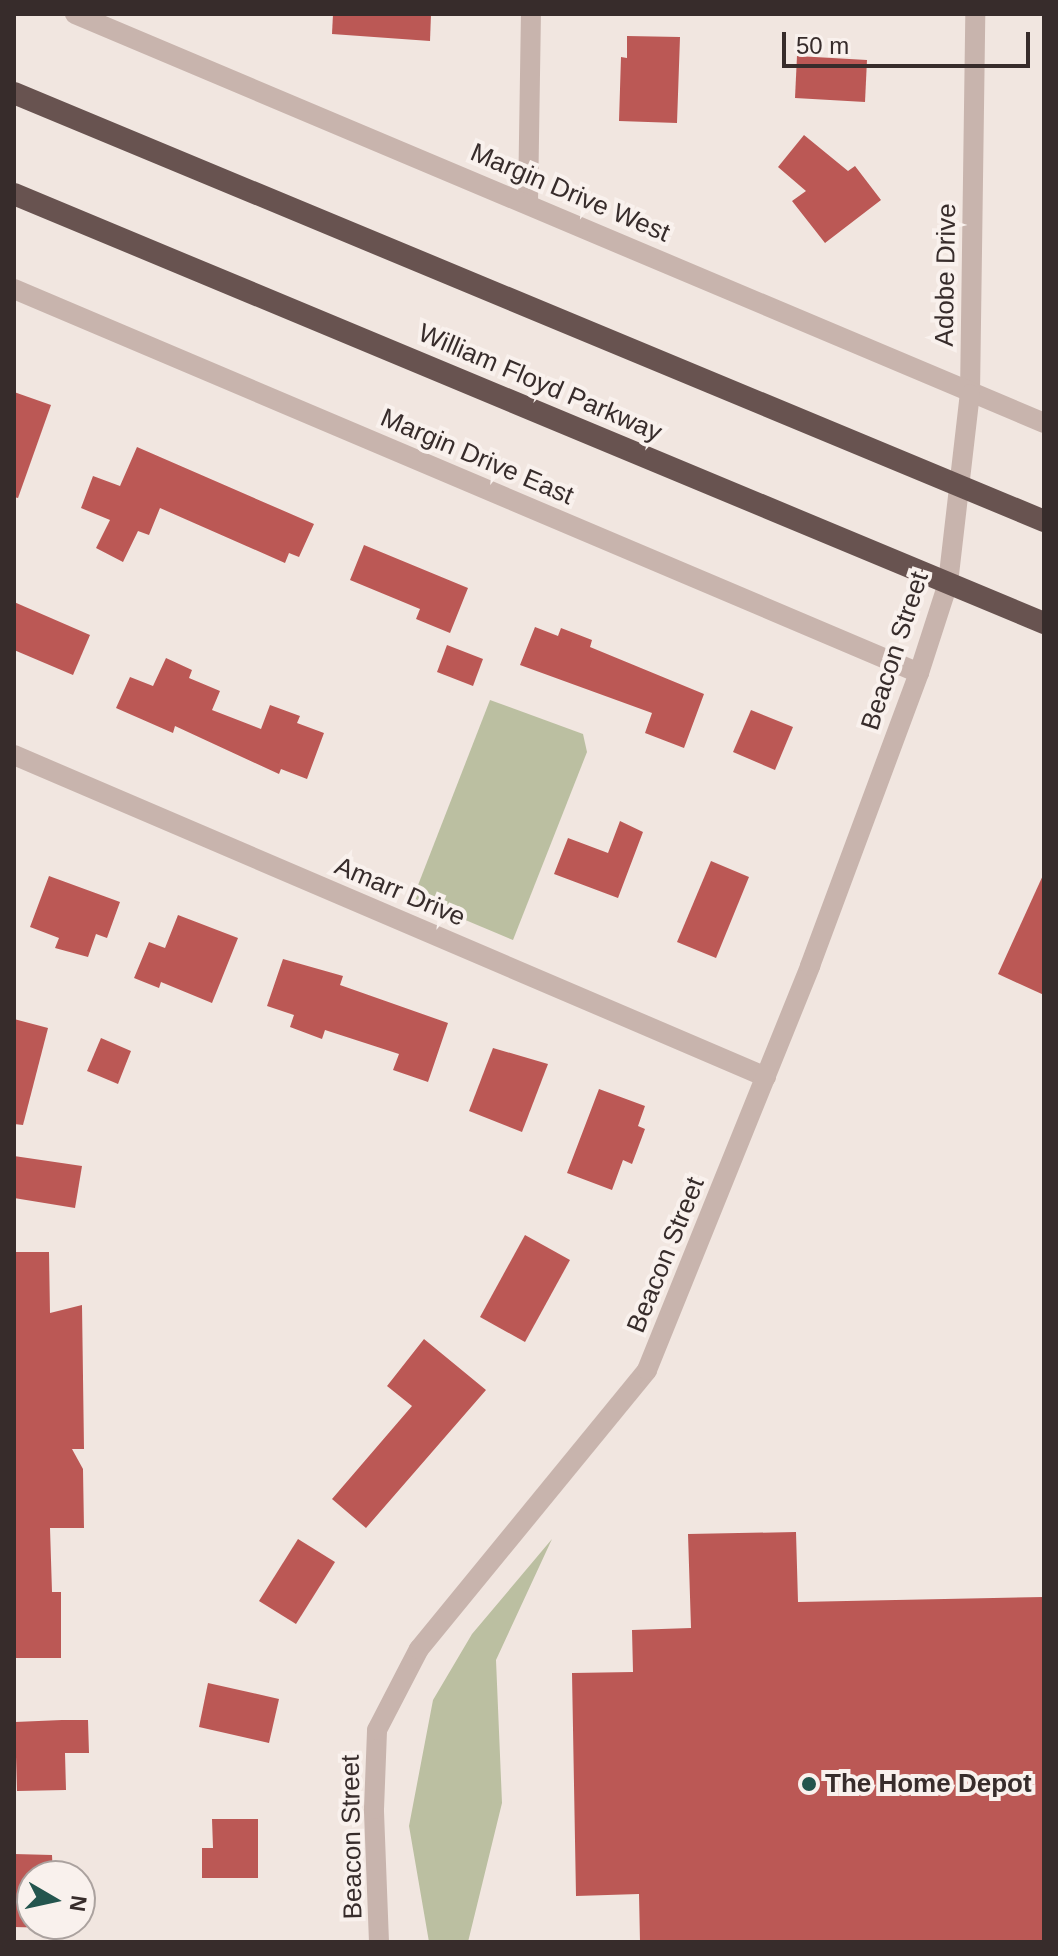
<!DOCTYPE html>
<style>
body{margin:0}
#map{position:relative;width:1058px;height:1956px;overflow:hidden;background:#f1e6e0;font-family:Helvetica,sans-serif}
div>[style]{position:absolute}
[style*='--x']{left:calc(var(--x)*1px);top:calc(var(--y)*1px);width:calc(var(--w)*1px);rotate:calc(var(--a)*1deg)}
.green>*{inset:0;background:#bbbfa1}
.building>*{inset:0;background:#bb5855}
.minor>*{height:20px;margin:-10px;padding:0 10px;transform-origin:10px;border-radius:10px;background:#c8b4ad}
.tertiary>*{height:20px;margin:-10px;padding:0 10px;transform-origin:10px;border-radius:10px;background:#c8b4ad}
.trunk>*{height:22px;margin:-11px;padding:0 11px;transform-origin:11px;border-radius:11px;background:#685350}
.dots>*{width:22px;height:22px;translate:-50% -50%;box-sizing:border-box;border:4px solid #f9f1ed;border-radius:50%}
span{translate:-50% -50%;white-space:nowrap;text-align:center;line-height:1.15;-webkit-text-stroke:8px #f9f1ed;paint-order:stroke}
.street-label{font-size:26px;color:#372c2b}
.poi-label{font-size:26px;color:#372c2b;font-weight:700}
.left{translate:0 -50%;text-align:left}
.frame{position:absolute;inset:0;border:16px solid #372c2b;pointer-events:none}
.north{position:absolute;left:16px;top:1860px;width:80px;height:80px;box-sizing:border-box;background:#f9f1ed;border:2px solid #aba29f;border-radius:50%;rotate:99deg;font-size:22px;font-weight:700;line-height:32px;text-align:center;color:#372c2b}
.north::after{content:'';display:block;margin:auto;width:28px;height:36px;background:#24554e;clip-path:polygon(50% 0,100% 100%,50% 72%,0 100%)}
.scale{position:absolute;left:782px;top:32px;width:248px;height:36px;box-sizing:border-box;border:4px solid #372c2b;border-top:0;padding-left:10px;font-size:24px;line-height:28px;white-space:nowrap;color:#372c2b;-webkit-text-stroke:6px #f9f1ed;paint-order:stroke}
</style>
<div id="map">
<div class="green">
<div style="clip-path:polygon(490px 700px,583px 734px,587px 752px,513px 940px,413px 898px)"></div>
<div style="clip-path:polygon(552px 1539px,496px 1660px,502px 1803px,468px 1942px,429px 1942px,409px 1826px,433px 1700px,472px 1634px)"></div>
</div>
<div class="building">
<div style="clip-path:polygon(333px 14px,431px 14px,430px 41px,332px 34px)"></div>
<div style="clip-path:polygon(627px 36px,680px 37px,677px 123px,619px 121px,621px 57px,627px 58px)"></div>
<div style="clip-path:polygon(797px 56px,867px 60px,865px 102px,795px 98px)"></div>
<div style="clip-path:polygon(804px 135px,848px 171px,855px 166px,881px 200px,825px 243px,792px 201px,806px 191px,778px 167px)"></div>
<div style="clip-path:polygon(14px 392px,51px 405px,18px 498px,14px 497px)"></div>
<div style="clip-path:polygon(137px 447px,314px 524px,299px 557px,289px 553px,285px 563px,160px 508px,149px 535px,138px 531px,123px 562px,96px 548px,110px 520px,81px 508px,93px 476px,120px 486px)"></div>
<div style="clip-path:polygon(364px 545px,468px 588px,450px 633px,416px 619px,420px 609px,350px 580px)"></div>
<div style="clip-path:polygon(14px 602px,90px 635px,73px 675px,14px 650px)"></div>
<div style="clip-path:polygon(535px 627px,558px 636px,561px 628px,592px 640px,590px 647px,704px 694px,684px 748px,645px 733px,652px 713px,520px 665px)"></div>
<div style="clip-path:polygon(447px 645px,483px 659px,473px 686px,437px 672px)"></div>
<div style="clip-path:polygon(166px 658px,192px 670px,189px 678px,220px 691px,212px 710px,261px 729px,270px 705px,300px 716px,297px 723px,324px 733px,307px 779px,281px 769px,279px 774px,175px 726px,173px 733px,116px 708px,130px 677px,153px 686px)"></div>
<div style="clip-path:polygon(751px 710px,793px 727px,775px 770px,733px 752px)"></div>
<div style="clip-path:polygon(620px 821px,643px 832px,618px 898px,554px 874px,568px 838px,608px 853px)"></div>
<div style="clip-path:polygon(711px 861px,749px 877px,716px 958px,677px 942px)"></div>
<div style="clip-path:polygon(1044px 873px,1044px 995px,998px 974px)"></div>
<div style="clip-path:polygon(49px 876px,120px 902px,107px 938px,96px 934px,88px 957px,55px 948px,59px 938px,30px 927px)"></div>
<div style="clip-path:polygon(178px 915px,238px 938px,212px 1003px,161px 982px,159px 988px,134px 978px,149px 942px,165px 948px)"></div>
<div style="clip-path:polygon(283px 959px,343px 976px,340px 985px,448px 1023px,428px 1082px,393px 1070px,399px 1054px,325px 1030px,322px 1039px,290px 1027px,294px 1015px,267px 1006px)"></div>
<div style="clip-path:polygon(14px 1019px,48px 1028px,23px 1125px,14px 1124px)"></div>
<div style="clip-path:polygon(101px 1038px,131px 1051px,118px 1084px,87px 1071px)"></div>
<div style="clip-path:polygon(493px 1048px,548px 1064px,522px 1132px,469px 1111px)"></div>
<div style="clip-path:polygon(599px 1089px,645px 1106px,638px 1126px,645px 1129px,632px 1164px,623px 1160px,612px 1190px,567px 1173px)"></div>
<div style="clip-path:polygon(14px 1156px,82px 1166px,75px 1208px,14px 1198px)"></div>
<div style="clip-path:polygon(525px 1235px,570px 1260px,525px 1342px,480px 1317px)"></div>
<div style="clip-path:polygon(14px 1252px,49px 1252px,50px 1313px,82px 1305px,84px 1449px,72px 1449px,83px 1469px,84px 1528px,50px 1528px,52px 1592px,61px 1592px,61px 1658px,14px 1658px)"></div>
<div style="clip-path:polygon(424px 1339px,486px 1390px,366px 1528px,332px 1499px,412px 1406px,387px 1386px)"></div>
<div style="clip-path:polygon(796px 1532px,798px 1602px,1044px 1597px,1044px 1942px,640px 1942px,639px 1894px,576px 1896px,572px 1673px,633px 1672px,632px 1630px,691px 1628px,688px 1534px)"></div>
<div style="clip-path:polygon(298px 1539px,335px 1562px,296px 1624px,259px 1601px)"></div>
<div style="clip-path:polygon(208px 1683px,279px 1699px,269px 1743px,199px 1727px)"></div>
<div style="clip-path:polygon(62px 1720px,88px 1720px,89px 1753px,65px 1753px,66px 1790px,17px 1791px,15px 1722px)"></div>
<div style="clip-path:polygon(212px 1819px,258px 1819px,258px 1878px,202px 1878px,202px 1848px,213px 1848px)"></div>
<div style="clip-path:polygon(14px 1854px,52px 1855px,53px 1876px,32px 1876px,32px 1924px,53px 1928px,14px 1927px)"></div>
</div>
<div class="minor">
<div style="--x:528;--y:202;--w:188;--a:-89.1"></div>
<div style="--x:14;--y:289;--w:983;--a:22.99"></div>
<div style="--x:970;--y:394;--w:380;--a:-89.2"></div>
<div style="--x:14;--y:755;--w:818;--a:23.18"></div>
</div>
<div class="tertiary">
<div style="--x:75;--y:14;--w:1052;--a:22.88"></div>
<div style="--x:379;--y:1942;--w:133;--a:-92.2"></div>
<div style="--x:374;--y:1809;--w:79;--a:-87.8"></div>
<div style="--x:377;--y:1730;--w:91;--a:-62.6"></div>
<div style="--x:419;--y:1649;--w:360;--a:-50.7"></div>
<div style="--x:647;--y:1370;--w:436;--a:-68"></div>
<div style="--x:810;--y:966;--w:313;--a:-69.6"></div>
<div style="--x:919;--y:673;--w:95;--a:-72.1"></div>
<div style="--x:948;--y:583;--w:190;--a:-83.4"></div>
</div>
<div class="trunk">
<div style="--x:14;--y:93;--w:1115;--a:22.56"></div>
<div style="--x:14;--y:194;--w:1116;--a:22.61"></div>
</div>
<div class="dots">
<div style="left:809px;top:1784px;background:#24554e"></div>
</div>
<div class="street-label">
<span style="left:570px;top:193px;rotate:23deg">Margin Drive West</span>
<span style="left:946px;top:275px;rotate:-89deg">Adobe Drive</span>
<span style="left:540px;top:383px;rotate:23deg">William Floyd Parkway</span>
<span style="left:477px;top:457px;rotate:23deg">Margin Drive East</span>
<span style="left:895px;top:651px;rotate:-72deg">Beacon Street</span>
<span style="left:400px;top:892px;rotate:23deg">Amarr Drive</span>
<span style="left:666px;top:1255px;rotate:-68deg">Beacon Street</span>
<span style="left:352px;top:1837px;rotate:-91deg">Beacon Street</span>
</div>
<div class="poi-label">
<span class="left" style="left:825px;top:1784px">The Home Depot</span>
</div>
<div class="frame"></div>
<div class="north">N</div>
<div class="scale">50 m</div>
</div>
